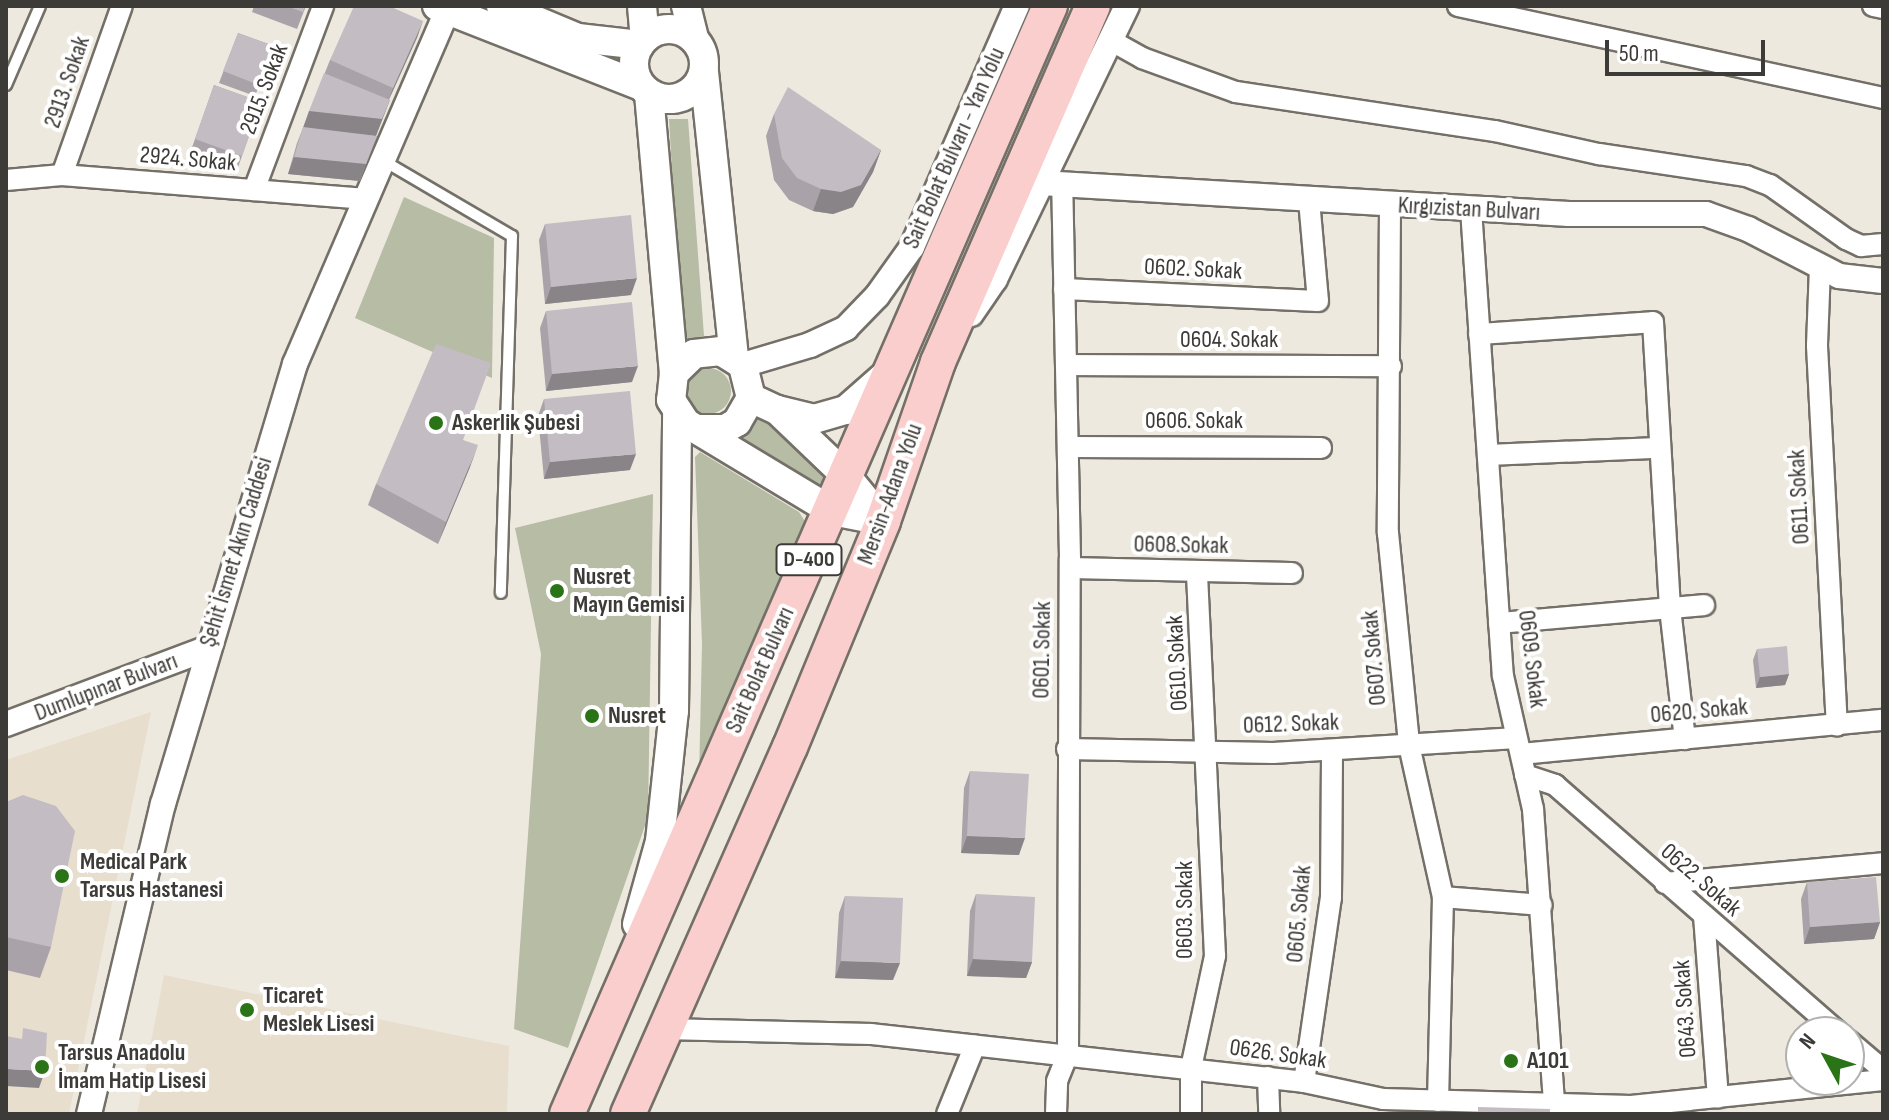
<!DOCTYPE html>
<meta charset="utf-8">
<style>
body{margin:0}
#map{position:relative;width:1889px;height:1120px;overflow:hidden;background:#eee9df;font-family:"Sofia Sans Condensed",sans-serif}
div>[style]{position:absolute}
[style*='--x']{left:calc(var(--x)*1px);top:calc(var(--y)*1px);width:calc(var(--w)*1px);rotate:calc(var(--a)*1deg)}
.built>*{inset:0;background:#e7dece}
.green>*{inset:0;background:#b7bca5}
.round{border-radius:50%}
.roads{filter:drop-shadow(2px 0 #747068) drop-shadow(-2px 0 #747068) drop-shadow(0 2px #747068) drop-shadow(0 -2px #747068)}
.service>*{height:10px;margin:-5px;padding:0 5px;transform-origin:5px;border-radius:5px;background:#fff}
.minor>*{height:20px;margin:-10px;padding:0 10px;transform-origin:10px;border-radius:10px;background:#fff}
.tertiary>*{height:24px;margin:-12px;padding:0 12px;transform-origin:12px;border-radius:12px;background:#fff}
.secondary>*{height:28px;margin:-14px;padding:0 14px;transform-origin:14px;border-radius:14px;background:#fff}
.secondary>.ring{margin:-14px;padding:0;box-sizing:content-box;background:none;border:28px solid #fff;border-radius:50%}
.trunk>*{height:34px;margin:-17px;padding:0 17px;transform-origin:17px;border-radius:17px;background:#facecc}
.wall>*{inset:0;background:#a9a2a8}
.shaded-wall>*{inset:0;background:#898488}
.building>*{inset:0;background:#c4bcc3}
.dots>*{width:22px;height:22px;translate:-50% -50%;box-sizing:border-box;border:4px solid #fff;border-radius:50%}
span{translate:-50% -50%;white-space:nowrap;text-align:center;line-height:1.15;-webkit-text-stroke:8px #fff;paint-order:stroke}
.shield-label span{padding:2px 6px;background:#fff;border:2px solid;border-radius:6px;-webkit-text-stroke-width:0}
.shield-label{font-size:22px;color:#3d3b37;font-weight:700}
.street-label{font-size:24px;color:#3d3b37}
.poi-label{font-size:24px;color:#3d3b37;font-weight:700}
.left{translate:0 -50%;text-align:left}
.frame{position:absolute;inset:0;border:8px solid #3d3b37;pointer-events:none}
.north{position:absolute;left:1785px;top:1016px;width:80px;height:80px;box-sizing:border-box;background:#fff;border:2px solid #b1b1af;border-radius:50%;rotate:310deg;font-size:22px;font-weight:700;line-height:32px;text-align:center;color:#3d3b37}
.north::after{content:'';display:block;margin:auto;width:28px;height:36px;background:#2a7316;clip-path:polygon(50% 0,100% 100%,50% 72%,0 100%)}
.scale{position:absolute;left:1605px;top:40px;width:160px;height:36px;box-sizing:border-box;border:4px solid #3d3b37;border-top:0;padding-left:10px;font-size:24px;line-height:28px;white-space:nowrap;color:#3d3b37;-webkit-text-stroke:6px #fff;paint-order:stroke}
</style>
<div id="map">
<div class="built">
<div style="clip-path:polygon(151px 712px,69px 1114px,6px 1114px,6px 760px)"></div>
<div style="clip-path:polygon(164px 975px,509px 1046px,507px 1114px,137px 1114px)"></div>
</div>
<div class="green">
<div style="clip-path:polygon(669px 119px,688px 119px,704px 336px,682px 343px)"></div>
<div style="clip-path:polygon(404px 197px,494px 238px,492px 378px,355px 318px)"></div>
<div class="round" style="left:685px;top:368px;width:46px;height:46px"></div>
<div style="clip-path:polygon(760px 410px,827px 481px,826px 490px,814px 492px,735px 437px)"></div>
<div style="clip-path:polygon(700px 452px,799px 512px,806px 523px,699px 779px,702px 644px,695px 457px)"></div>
<div style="clip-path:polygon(653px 494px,648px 817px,568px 1048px,514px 1029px,541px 654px,515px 528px)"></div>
</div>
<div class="roads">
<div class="service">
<div style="--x:6;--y:85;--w:86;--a:-66.7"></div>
<div style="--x:384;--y:161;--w:148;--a:30.4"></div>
<div style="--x:512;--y:236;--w:357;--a:91.8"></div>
</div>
<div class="minor">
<div style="--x:1458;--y:6;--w:435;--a:12.2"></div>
<div style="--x:1873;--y:6;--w:10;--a:11"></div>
<div style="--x:1110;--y:40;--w:37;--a:29"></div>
<div style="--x:1142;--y:58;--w:100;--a:19.9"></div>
<div style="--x:1236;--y:92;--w:262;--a:8.6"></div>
<div style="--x:1495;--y:131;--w:107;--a:12.5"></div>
<div style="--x:1599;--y:154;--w:149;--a:8.5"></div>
<div style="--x:1746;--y:176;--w:26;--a:21"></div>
<div style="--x:1770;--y:185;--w:93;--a:35.4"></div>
<div style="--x:1846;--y:239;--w:17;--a:25"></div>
<div style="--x:1861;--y:246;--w:22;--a:-5"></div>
<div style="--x:62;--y:175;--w:179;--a:-70.5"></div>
<div style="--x:6;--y:180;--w:56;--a:-5.1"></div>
<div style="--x:62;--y:175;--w:305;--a:4.5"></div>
<div style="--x:254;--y:190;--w:197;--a:-69.4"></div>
<div style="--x:1390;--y:206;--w:327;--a:90.4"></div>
<div style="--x:1388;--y:533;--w:213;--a:84.3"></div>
<div style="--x:1409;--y:745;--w:156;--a:77.4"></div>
<div style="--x:1443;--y:897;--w:204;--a:91.4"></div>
<div style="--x:1471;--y:209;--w:468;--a:86.1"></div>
<div style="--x:1503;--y:676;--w:136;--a:77.3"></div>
<div style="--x:1533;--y:809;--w:306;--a:85.9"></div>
<div style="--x:1820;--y:267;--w:79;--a:92.2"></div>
<div style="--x:1817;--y:346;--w:380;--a:87"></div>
<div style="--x:1064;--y:289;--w:254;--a:2.7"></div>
<div style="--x:1318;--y:301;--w:100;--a:-95.1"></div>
<div style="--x:1479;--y:334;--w:174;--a:-3.9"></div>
<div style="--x:1653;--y:322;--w:287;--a:86.6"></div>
<div style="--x:1670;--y:608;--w:132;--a:83.5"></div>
<div style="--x:1066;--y:365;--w:325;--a:0.2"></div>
<div style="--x:1068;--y:447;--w:253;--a:0.2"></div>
<div style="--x:1488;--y:455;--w:170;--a:-2.4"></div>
<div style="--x:1070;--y:568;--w:222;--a:1.3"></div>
<div style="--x:1499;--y:623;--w:206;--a:-5"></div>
<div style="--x:1067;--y:749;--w:206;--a:1.1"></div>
<div style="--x:1273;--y:753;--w:244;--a:-3.5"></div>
<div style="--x:1521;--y:754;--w:364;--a:-5.4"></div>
<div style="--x:1525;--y:775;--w:32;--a:18"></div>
<div style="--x:1555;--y:785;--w:376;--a:41.1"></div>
<div style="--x:1665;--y:883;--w:219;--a:-5.2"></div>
<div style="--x:1443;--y:897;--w:99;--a:4.6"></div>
<div style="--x:1704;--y:916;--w:182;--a:85.6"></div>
<div style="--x:664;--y:1029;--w:207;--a:1.4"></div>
<div style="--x:871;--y:1034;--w:436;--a:6.3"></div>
<div style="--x:1304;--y:1082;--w:81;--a:12.1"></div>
<div style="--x:1383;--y:1099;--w:248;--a:1.6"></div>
<div style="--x:1631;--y:1106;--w:253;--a:-5.9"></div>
<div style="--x:1849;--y:1041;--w:45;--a:40.5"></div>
<div style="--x:1268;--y:1077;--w:37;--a:88"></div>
<div style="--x:1304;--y:1082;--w:186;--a:-81.7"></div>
<div style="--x:1331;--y:898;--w:148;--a:-89.6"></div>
<div style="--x:947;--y:1114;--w:74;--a:-67.9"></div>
<div style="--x:1056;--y:1114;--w:33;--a:-88"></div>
<div style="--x:1057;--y:1081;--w:29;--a:-68"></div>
<div style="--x:1068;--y:1054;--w:496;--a:-89.8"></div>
<div style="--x:1070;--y:558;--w:373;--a:-91.2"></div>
<div style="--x:1191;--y:1114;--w:46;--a:-90"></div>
<div style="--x:1191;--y:1068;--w:115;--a:-77.9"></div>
<div style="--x:1215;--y:956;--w:385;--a:-92.7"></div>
</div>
<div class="tertiary">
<div style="--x:1041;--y:183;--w:529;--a:3.36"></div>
<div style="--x:1569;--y:214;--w:137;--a:0"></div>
<div style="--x:1706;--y:214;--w:45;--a:19.7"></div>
<div style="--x:1748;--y:229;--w:102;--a:27.3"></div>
<div style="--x:1839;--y:276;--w:44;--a:6.5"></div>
<div style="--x:971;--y:314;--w:42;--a:-55.6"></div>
<div style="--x:995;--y:279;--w:303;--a:-64.2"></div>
<div style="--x:743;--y:365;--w:70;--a:-16.6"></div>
<div style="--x:810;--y:345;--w:40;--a:-25"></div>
<div style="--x:846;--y:328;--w:45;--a:-45.9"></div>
<div style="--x:877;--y:296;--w:60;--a:-54.5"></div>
<div style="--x:912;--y:247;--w:263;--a:-66.5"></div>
<div style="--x:6;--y:724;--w:214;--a:-20.6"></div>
<div style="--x:89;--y:1114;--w:319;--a:-76.6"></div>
<div style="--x:163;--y:804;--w:459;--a:-73.3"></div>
<div style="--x:295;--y:364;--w:384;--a:-66.7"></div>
</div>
<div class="secondary">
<div style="--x:437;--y:6;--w:219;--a:21.4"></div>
<div style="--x:501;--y:6;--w:83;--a:22.6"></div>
<div style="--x:578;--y:38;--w:62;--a:6.4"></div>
<div style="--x:642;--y:6;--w:32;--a:85"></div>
<div style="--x:686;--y:6;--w:34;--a:76"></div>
<div class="ring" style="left:634px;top:29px;width:42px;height:42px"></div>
<div style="--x:704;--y:72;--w:287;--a:84"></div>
<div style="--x:649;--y:94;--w:280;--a:84.9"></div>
<div style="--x:751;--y:398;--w:29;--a:25"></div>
<div style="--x:777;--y:410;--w:95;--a:43.7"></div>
<div style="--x:846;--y:476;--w:58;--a:50.6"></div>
<div style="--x:778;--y:410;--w:37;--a:14"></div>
<div style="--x:814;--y:419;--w:33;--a:-16"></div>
<div style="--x:846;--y:410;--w:56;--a:-41.4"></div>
<div style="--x:698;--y:429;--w:27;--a:0"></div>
<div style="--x:725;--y:429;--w:14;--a:-30"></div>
<div style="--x:737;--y:422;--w:28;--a:-60"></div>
<div style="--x:751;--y:398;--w:34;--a:-104"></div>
<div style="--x:743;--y:365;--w:26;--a:-148"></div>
<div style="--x:721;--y:351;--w:27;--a:174"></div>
<div style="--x:694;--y:354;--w:28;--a:136"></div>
<div style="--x:674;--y:373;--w:27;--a:96"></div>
<div style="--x:671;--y:400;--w:27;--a:57"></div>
<div style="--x:686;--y:423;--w:170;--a:31.1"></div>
<div style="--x:832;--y:511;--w:52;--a:11.1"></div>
<div style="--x:637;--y:924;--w:86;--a:-74.5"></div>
<div style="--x:660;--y:841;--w:131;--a:-83.9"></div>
<div style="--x:674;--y:711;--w:299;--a:-89.4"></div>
</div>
<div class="trunk">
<div style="--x:567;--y:1114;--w:1209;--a:-66.45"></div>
<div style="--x:628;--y:1114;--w:401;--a:-66.2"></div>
<div style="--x:790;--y:747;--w:244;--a:-67.6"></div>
<div style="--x:883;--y:521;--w:168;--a:-70.9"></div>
<div style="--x:938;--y:362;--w:388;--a:-66.5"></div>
</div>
</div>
<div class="wall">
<div style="clip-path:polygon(254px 6px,306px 6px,297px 29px,252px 12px)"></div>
<div style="clip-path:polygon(423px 21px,389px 99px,360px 181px,288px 174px,297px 143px,330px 60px)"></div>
<div style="clip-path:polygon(238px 33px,274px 46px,255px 96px,219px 83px)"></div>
<div style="clip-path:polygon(214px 85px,261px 102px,236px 173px,189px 156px)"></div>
<div style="clip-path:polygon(774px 114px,881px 150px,873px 172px,853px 207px,833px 214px,813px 211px,789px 200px,774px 180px,766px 136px)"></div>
<div style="clip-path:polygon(545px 224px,631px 295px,545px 304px,539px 240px)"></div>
<div style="clip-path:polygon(546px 311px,632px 382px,546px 391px,540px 328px)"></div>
<div style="clip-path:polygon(544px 399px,630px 470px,544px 479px,538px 416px)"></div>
<div style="clip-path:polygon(463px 440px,470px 467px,438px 544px,368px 505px,376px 484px)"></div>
<div style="clip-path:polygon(1757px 649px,1789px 674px,1785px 685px,1756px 688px,1753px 660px)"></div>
<div style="clip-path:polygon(970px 771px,1019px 855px,961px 853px,964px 788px)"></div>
<div style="clip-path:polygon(6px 802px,51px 947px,40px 978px,6px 970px)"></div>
<div style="clip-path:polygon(1807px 882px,1880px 922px,1874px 939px,1804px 944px,1801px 899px)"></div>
<div style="clip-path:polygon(976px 894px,1032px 962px,1026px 978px,967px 976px,970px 911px)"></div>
<div style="clip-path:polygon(845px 896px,893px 980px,835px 978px,839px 913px)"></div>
</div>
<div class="shaded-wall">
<div style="clip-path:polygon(423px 21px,417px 38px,387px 104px,393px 88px)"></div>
<div style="clip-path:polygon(390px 100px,376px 136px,303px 128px,309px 111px)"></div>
<div style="clip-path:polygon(377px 136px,360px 181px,288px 174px,294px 157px)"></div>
<div style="clip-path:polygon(881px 150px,873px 172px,853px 207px,833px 214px,813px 211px,821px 189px)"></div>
<div style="clip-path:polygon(637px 278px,631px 295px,545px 304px,551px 287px)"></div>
<div style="clip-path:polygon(638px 366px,632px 382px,546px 391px,552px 374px)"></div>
<div style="clip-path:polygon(478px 445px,470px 467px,438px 544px,446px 522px)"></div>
<div style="clip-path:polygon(636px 454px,630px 470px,544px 479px,550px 462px)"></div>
<div style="clip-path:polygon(1789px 674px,1785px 685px,1756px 688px,1760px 677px)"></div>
<div style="clip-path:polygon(967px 836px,1025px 838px,1019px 855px,961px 853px)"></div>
<div style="clip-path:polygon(1880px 922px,1874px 939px,1804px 944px,1810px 927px)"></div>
<div style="clip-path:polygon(973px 959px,1032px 962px,1026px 978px,967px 976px)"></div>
<div style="clip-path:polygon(841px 961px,900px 963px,893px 980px,835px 978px)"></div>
<div style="clip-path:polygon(8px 1069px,45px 1071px,39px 1088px,6px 1086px)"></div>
</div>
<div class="building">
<div style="clip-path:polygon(286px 6px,305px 6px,303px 12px)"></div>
<div style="clip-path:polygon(354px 6px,389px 6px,423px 21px,393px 88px,330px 60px)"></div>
<div style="clip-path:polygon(238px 33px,274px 46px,259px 85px,223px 71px)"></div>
<div style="clip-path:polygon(324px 73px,390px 100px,382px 119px,309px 111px)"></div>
<div style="clip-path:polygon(214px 85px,261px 102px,242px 156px,195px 139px)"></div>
<div style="clip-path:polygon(788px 87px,881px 150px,861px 185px,841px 192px,821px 189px,797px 178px,782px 158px,774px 114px)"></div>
<div style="clip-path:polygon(303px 127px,377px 136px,366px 164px,294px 157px)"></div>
<div style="clip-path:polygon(631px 215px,637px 278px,551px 287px,545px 224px)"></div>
<div style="clip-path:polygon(632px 302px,638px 366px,552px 374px,546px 311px)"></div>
<div style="clip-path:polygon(436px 344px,491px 363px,463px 440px,478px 445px,446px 522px,376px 484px)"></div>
<div style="clip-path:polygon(630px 391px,636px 454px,550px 462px,544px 399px)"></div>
<div style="clip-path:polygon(1787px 646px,1789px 674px,1760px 677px,1757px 649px)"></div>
<div style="clip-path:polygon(970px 771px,1029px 774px,1025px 838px,967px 836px)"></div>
<div style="clip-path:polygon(23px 795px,56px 806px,75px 831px,51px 947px,6px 937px,6px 802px)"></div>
<div style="clip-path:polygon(1876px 877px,1880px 922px,1810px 927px,1807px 882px)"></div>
<div style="clip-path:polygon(976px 894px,1035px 897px,1032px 962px,973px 959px)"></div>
<div style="clip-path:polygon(845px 896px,903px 898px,900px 963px,841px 961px)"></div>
<div style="clip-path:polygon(23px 1028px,47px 1033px,45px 1071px,8px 1069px,6px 1094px,6px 1036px,22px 1039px)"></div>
<div style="clip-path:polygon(1478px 1107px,1550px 1109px,1550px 1114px,1478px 1114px)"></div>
</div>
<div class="dots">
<div style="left:436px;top:423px;background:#2a7316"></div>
<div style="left:557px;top:591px;background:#2a7316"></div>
<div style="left:592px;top:716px;background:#2a7316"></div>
<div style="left:62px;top:876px;background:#2a7316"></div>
<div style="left:247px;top:1010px;background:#2a7316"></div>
<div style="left:1511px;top:1061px;background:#2a7316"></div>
<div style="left:42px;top:1067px;background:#2a7316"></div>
</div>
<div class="shield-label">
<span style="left:809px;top:560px">D-400</span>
</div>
<div class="street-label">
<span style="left:67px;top:82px;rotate:-71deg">2913. Sokak</span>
<span style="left:264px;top:89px;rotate:-69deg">2915. Sokak</span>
<span style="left:954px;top:148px;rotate:-66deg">Sait Bolat Bulvarı - Yan Yolu</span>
<span style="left:188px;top:159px;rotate:5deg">2924. Sokak</span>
<span style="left:1469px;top:209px;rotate:3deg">Kırgızistan Bulvarı</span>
<span style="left:1193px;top:269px;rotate:3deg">0602. Sokak</span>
<span style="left:1229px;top:340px">0604. Sokak</span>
<span style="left:1194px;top:421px">0606. Sokak</span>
<span style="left:890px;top:494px;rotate:-70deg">Mersin-Adana Yolu</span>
<span style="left:1799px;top:497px;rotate:-93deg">0611. Sokak</span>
<span style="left:1181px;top:545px;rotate:1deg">0608.Sokak</span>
<span style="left:236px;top:552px;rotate:-73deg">Şehit İsmet Akın Caddesi</span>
<span style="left:1042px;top:650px;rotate:-89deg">0601. Sokak</span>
<span style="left:1374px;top:658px;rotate:-95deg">0607. Sokak</span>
<span style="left:1532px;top:659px;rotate:83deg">0609. Sokak</span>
<span style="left:1177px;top:663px;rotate:-93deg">0610. Sokak</span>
<span style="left:760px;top:670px;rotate:-66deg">Sait Bolat Bulvarı</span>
<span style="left:106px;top:687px;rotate:-21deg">Dumlupınar Bulvarı</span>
<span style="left:1699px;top:711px;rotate:-5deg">0620. Sokak</span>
<span style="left:1291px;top:724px;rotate:-2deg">0612. Sokak</span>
<span style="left:1701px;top:880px;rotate:41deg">0622. Sokak</span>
<span style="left:1185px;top:910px;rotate:-90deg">0603. Sokak</span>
<span style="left:1299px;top:914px;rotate:-85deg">0605. Sokak</span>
<span style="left:1685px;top:1009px;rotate:-94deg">0643. Sokak</span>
<span style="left:1278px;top:1054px;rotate:8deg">0626. Sokak</span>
</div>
<div class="poi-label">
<span class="left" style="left:452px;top:423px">Askerlik Şubesi</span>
<span class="left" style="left:573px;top:591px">Nusret<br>Mayın Gemisi</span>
<span class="left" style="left:608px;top:716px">Nusret</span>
<span class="left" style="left:80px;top:876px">Medical Park<br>Tarsus Hastanesi</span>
<span class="left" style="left:263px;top:1010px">Ticaret<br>Meslek Lisesi</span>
<span class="left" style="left:58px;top:1067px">Tarsus Anadolu<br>İmam Hatip Lisesi</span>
<span class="left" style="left:1527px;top:1061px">A101</span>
</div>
<div class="frame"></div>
<div class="north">N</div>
<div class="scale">50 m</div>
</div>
